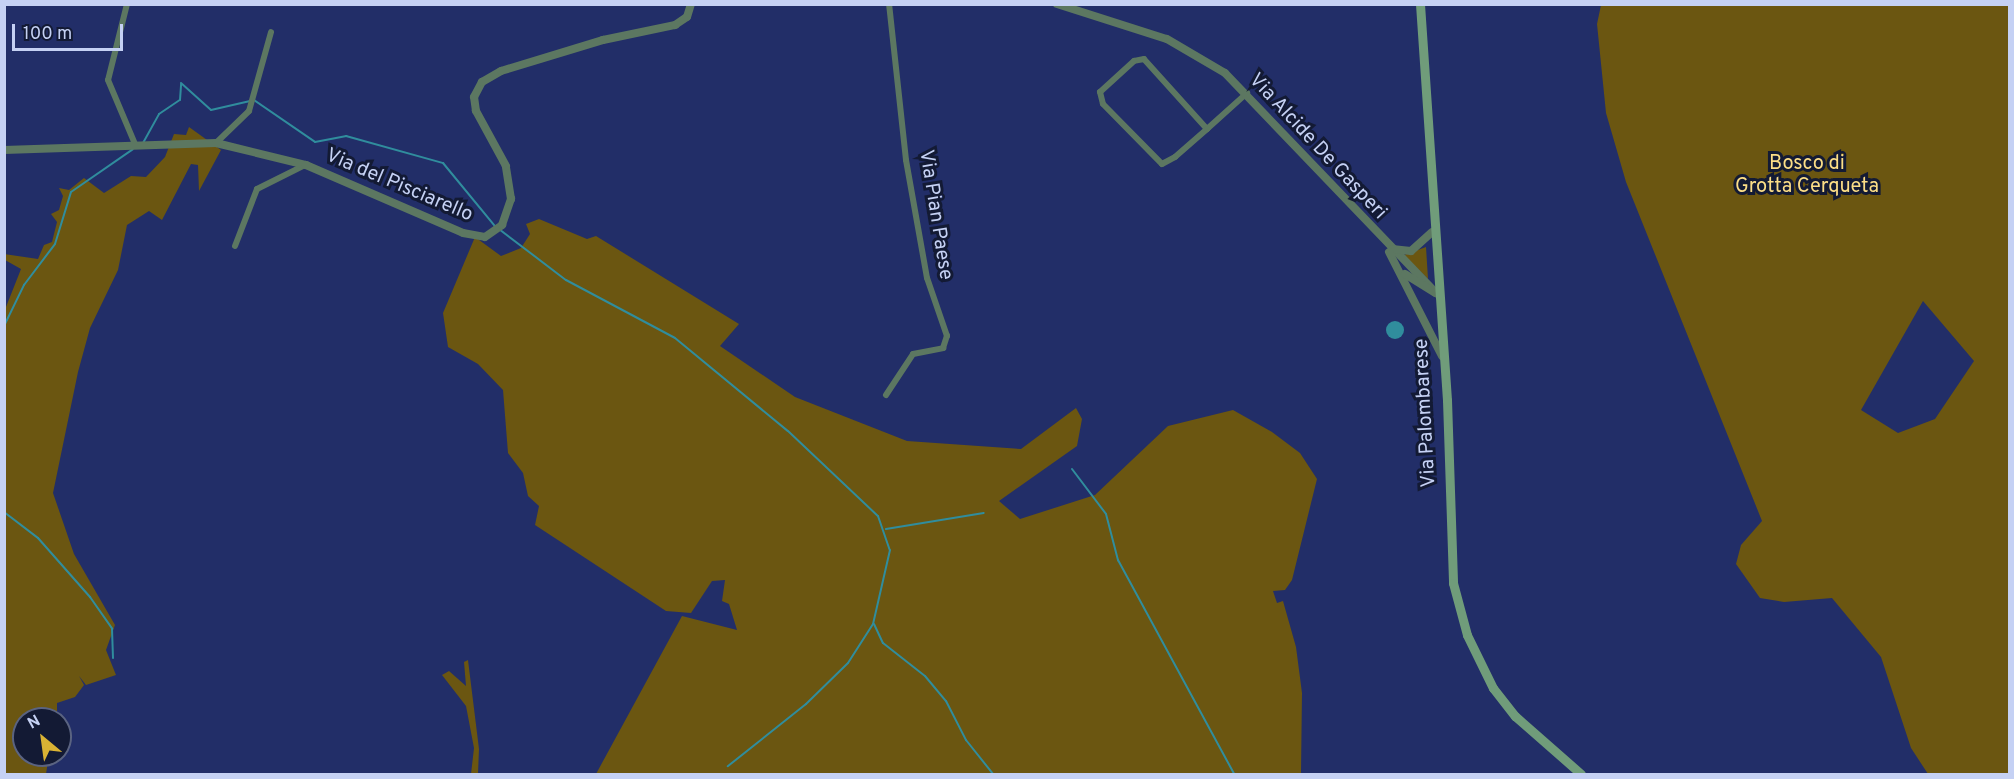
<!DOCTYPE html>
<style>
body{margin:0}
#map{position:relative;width:2014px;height:779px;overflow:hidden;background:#222e68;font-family:Overpass,sans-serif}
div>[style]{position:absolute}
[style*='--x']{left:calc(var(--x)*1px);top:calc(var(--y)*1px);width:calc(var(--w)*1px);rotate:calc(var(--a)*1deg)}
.green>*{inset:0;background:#6b5611}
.water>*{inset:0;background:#308d9d}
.round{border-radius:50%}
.stream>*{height:2px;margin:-1px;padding:0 1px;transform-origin:1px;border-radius:1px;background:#308d9d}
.minor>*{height:6px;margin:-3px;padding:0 3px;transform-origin:3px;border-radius:3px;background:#5c7761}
.tertiary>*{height:8px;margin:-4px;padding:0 4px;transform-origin:4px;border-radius:4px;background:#5c7761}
.secondary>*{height:9px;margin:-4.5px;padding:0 4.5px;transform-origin:4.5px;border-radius:4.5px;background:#709c7a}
span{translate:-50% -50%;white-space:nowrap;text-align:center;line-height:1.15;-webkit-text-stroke:6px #131a34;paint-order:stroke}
.street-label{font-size:20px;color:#c5d1f4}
.park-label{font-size:20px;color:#fcde87}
.frame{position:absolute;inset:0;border:6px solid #c5d1f4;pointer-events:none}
.north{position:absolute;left:12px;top:707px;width:60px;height:60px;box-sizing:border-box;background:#131a34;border:2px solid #5a6381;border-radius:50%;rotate:331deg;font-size:16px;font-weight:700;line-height:24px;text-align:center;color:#c5d1f4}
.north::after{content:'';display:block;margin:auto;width:21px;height:27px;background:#dab334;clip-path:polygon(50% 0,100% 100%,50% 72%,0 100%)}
.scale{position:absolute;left:12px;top:24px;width:111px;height:27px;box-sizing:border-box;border:3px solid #c5d1f4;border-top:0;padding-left:8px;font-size:18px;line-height:21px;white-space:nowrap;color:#c5d1f4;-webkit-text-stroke:4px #131a34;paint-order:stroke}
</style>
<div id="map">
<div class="green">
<div style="clip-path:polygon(evenodd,1601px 5px,2009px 5px,2009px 774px,1928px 774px,1911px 748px,1881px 657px,1832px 598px,1784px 602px,1760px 598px,1736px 564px,1741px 545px,1762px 521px,1626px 182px,1606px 113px,1597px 24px,1601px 5px,1923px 301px,1974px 361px,1935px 419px,1898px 433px,1861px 410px,1923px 301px)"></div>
<div style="clip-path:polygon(189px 127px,221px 150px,199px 191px,198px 165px,191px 164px,162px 220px,149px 211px,127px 225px,118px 270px,90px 328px,78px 372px,53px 493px,74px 554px,115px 625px,106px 650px,116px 675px,86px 685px,79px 676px,84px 685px,75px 697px,57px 703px,57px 719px,24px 719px,24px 755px,49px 755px,46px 774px,5px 774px,4px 312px,21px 269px,5px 260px,4px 254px,38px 259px,44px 245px,52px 242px,57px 222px,51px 214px,59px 210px,63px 196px,59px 188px,69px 190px,84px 178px,104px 193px,131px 176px,146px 177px,165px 157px,174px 134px,186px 135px)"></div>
<div style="clip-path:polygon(539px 219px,587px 239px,596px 236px,739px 324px,720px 346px,795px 397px,907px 441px,1021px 449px,1076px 408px,1082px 419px,1077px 446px,999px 501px,1020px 519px,1095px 495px,1168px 426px,1233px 410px,1272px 432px,1300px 453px,1317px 479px,1292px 580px,1285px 590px,1273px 591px,1277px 603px,1283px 601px,1296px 647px,1302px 693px,1301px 774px,596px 774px,682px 616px,737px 630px,729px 604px,722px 601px,725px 580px,712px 581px,691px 613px,666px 611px,535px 525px,539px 506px,528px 496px,523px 473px,508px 453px,503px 390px,478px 364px,448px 347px,443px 313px,475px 237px,501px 256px,521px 248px,530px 234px,526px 224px)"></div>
<div style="clip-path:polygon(1426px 247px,1428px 279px,1404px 255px)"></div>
<div style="clip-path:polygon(468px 660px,479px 749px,478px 774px,471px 774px,474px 748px,466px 706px,442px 675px,449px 671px,466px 686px,464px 662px)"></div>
</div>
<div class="water">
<div class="round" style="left:1386px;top:321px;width:18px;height:18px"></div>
</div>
<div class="stream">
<div style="--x:181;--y:83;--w:40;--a:42"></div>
<div style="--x:211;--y:110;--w:39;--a:-13"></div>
<div style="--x:254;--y:100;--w:74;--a:34.5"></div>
<div style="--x:315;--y:142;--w:32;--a:-11"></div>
<div style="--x:346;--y:136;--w:101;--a:15.6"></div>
<div style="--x:443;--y:163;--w:82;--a:50.5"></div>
<div style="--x:495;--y:226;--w:89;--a:37.3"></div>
<div style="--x:566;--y:280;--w:123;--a:28"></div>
<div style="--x:675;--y:338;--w:146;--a:39.5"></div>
<div style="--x:788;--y:431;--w:124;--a:43.4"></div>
<div style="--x:878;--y:516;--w:36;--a:71"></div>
<div style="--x:890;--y:550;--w:76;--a:102.9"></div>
<div style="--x:873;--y:624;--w:46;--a:122.7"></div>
<div style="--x:848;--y:663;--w:59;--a:135.7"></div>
<div style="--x:806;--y:704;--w:100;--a:141.5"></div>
<div style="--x:143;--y:143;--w:33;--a:-61"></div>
<div style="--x:159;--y:114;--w:25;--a:-34"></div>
<div style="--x:180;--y:100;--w:16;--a:-86"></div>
<div style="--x:4;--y:326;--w:46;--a:-64"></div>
<div style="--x:24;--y:285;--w:51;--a:-52.9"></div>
<div style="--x:55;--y:244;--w:54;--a:-72.9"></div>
<div style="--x:71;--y:192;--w:75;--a:-34.7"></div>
<div style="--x:1072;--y:469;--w:56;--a:52.9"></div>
<div style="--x:1106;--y:514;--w:48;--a:75.4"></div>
<div style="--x:1118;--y:560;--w:243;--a:61.5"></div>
<div style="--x:4;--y:512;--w:43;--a:37.4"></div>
<div style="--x:38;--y:538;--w:79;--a:48.6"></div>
<div style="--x:90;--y:597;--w:39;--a:55"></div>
<div style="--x:112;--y:629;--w:29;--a:88"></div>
<div style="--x:886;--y:529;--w:99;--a:-9.3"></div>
<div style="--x:874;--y:624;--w:21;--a:65"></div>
<div style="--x:883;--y:643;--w:53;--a:38.2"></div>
<div style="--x:925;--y:676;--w:33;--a:50"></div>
<div style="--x:946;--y:701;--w:44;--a:62.9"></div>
<div style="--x:966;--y:740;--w:43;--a:51.5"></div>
</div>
<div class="minor">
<div style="--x:127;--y:4;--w:78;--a:104"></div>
<div style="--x:108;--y:80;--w:69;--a:67.1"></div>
<div style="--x:1207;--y:129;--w:94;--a:-132"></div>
<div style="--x:1144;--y:59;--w:10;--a:169"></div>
<div style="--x:1134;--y:61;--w:46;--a:137.6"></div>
<div style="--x:1100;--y:92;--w:12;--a:76"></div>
<div style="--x:1103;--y:104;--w:84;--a:45.5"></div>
<div style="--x:1162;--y:164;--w:15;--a:-28"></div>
<div style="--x:1175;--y:157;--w:43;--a:-41.2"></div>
<div style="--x:1207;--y:129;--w:54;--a:-42"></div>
<div style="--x:216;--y:143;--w:46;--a:-44.1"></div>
<div style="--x:249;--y:111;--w:82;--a:-74.4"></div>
<div style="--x:235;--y:246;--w:61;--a:-68.9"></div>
<div style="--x:257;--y:189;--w:54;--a:-26.6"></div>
<div style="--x:886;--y:395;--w:49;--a:-56.6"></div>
<div style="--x:913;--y:354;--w:31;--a:-11"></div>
<div style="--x:943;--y:348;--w:13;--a:-72"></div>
<div style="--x:947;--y:336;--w:61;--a:-109"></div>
<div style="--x:927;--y:278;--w:120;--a:-100.1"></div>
<div style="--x:906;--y:160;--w:157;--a:-96.2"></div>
</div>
<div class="tertiary">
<div style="--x:1057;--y:4;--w:115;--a:17.7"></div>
<div style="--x:1167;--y:39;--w:67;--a:30.4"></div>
<div style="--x:1225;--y:73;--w:305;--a:46.2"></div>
<div style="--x:4;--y:150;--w:212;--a:-1.9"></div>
<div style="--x:216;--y:143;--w:93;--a:13.7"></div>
<div style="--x:306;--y:165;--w:171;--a:23.4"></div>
<div style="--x:463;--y:233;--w:22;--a:10"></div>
<div style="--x:485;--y:237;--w:21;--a:-35"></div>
<div style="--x:502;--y:225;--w:28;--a:-71"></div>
<div style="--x:511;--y:199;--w:33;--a:-99"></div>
<div style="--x:506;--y:166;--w:63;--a:-118.6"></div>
<div style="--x:476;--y:111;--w:14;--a:-98"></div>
<div style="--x:474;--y:97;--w:17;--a:-62"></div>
<div style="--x:482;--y:82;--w:22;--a:-30"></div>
<div style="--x:501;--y:71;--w:107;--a:-16.9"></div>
<div style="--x:603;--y:40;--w:74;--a:-11.8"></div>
<div style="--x:675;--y:25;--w:14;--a:-34"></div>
<div style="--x:687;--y:17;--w:14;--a:-73"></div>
<div style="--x:1392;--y:249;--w:19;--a:6"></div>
<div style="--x:1411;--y:251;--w:28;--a:-42"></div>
<div style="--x:1389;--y:252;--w:117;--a:63"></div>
<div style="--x:1405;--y:274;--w:36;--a:32"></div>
</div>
<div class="secondary">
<div style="--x:1420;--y:4;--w:397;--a:86.1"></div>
<div style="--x:1447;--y:400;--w:183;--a:88.1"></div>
<div style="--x:1453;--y:583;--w:54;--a:74.9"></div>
<div style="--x:1467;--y:635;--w:59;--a:63.9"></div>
<div style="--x:1493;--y:688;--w:36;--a:52"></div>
<div style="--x:1515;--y:716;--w:88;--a:41.3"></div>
</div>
<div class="street-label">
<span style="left:1317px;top:147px;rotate:47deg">Via Alcide De Gasperi</span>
<span style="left:399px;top:186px;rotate:23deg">Via del Pisciarello</span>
<span style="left:935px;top:215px;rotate:81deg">Via Pian Paese</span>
<span style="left:1426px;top:413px;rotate:-93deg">Via Palombarese</span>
</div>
<div class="park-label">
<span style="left:1807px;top:176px">Bosco di<br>Grotta Cerqueta</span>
</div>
<div class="frame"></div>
<div class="north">N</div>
<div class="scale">100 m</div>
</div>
